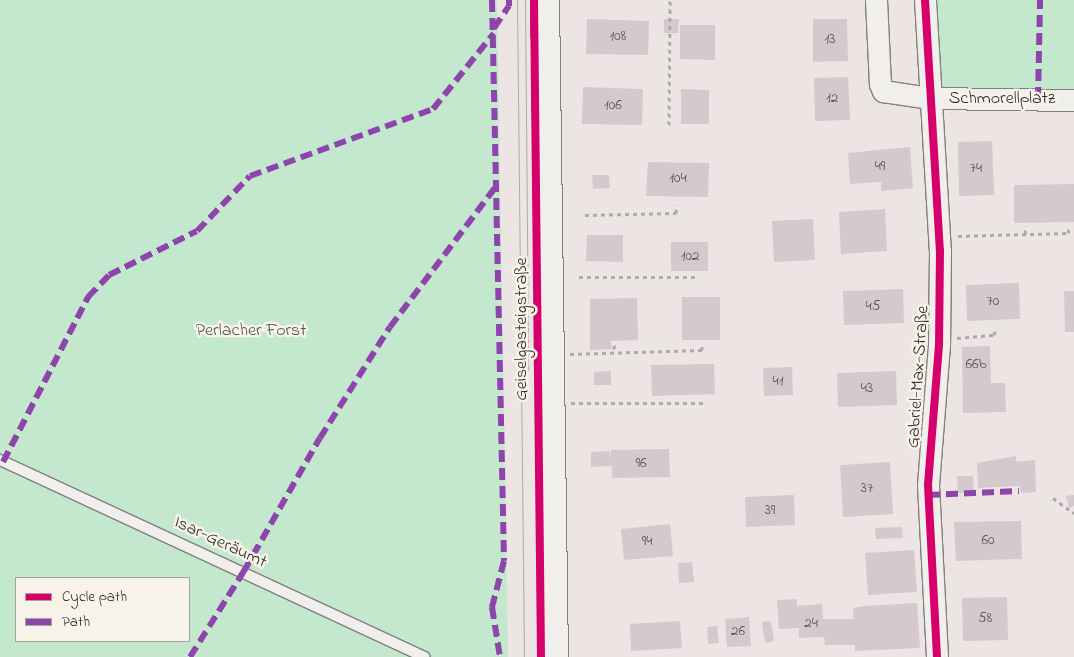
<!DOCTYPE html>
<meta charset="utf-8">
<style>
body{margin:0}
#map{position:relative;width:1074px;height:657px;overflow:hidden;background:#ece5e4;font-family:"Indie Flower",sans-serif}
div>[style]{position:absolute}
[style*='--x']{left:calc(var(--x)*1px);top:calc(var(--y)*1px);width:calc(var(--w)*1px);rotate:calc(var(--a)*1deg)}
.green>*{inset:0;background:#c3e8cd}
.building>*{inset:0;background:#d5c9cf}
.path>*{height:3px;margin-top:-1.5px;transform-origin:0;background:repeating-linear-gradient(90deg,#adaba9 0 4px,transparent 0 8px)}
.roads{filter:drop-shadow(1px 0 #827f7e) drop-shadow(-1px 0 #827f7e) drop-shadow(0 1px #827f7e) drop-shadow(0 -1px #827f7e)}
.lane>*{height:10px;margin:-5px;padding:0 5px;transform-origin:5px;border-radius:5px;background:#f1efec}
.street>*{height:21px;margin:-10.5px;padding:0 10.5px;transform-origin:10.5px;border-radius:10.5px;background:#f1efec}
.secondary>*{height:28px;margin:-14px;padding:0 14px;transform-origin:14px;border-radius:14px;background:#f1efec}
.tram>*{height:1px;margin:-0.5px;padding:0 0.5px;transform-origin:0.5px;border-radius:0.5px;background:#adaba9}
.quiet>*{height:6px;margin-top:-3px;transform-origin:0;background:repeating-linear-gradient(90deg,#8e44ad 0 12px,transparent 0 18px)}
.cycleway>*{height:8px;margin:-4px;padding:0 4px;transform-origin:4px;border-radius:4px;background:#d6006c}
span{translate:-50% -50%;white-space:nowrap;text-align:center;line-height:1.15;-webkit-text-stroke:5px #f7f3e8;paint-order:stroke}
.number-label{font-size:15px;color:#565254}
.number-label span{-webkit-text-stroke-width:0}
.street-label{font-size:18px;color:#2b2b2b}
.park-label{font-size:18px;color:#485b4f}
.legend{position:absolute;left:15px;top:577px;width:175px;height:65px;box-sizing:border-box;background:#f7f3e8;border:1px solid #a5a39c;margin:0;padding:6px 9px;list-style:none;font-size:15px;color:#2b2b2b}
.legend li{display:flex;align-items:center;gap:10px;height:25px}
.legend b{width:25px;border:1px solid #a5a39c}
</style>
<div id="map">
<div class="green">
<div style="clip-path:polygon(evenodd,0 0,497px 0,508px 657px,0 657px,0 0,16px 578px,189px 578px,189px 641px,16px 641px,16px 578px)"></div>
<div style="clip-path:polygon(935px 0,1074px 0,1074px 90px,937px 90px)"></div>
</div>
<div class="building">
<div style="clip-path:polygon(587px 19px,649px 21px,648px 55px,586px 54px)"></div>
<div style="clip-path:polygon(664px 19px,679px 19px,678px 33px,664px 33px)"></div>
<div style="clip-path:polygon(813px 19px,847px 19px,848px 61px,813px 62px)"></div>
<div style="clip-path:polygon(680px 25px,715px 25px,715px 60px,680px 59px)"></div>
<div style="clip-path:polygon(848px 77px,850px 120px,815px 121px,814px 78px)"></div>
<div style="clip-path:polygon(583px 87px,643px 89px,642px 125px,582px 124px)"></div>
<div style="clip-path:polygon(681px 89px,709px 90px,709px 124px,681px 124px)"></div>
<div style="clip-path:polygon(992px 141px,994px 195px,959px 196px,958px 142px)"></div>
<div style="clip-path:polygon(910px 147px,913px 188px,881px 191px,881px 182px,850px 184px,848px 153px)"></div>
<div style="clip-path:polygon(648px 162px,709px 163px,708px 197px,646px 196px)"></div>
<div style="clip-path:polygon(592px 175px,609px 175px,610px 188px,593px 189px)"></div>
<div style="clip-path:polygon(1074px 184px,1074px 222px,1014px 223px,1014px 185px)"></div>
<div style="clip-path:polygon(885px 209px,887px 251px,841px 254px,839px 212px)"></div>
<div style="clip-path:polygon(813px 219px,815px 260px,774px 262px,772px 221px)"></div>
<div style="clip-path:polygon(587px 235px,623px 235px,623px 262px,586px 261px)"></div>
<div style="clip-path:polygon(671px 242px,708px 242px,708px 271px,671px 271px)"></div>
<div style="clip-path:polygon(1019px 283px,1020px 319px,967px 321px,966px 285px)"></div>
<div style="clip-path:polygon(903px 289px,904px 323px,844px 325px,843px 291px)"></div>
<div style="clip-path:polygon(1064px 291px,1074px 291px,1074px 332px,1065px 332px)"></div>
<div style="clip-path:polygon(682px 297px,720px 297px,720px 340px,682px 340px)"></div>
<div style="clip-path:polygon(637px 298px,638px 340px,611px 341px,612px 349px,590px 350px,590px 299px)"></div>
<div style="clip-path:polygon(990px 346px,991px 383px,1005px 383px,1006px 412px,963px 413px,962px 347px)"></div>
<div style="clip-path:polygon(714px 364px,715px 394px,652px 396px,651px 365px)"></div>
<div style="clip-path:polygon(792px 367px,793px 395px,764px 396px,763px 368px)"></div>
<div style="clip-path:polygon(611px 371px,611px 385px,594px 385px,594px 372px)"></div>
<div style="clip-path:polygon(896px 371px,897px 405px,838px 407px,837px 373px)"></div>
<div style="clip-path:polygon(669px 449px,670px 477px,612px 478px,612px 466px,591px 467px,591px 452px,610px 451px,611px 461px,611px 450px)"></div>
<div style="clip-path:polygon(1016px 456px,1016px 462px,1035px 460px,1036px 492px,1021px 493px,1020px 486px,978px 488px,977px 463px)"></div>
<div style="clip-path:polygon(890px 462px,893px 514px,843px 517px,840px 465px)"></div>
<div style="clip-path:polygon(957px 476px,973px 476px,974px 492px,958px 493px)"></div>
<div style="clip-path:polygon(794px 495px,795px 525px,746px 527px,745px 497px)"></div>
<div style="clip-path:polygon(1074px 495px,1074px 506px,1069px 508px,1066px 496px)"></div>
<div style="clip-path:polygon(1021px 521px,1022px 559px,956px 561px,954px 522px)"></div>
<div style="clip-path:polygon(670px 524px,673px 556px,624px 560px,621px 529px)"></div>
<div style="clip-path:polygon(902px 527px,903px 538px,876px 539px,875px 528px)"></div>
<div style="clip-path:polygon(914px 550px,917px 592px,868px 595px,865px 553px)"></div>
<div style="clip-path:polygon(692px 562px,694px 582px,679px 583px,678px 563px)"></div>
<div style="clip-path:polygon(1007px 597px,1008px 640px,963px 641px,962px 598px)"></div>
<div style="clip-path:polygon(797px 599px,797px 606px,822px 604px,823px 619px,854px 619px,853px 608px,863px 606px,917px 603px,920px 648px,855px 651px,855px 645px,825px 645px,824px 637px,799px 638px,799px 628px,779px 629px,777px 600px)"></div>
<div style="clip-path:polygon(749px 617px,751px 646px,727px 647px,725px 619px)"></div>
<div style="clip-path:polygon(680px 621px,682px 648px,631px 651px,630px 624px)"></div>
<div style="clip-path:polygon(771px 621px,774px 641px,765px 643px,762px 622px)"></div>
<div style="clip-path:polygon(717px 626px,719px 643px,708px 644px,707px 627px)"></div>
</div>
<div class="path">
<div style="--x:669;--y:125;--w:125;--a:-89.5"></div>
<div style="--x:585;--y:215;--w:91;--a:-1.3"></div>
<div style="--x:676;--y:213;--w:8;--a:-83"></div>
<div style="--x:1025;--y:234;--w:8;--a:-83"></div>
<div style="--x:958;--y:236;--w:110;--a:-1.6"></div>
<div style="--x:1068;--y:233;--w:6;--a:-81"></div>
<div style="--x:579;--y:277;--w:119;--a:0"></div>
<div style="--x:957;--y:338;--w:38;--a:-5"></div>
<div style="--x:995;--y:335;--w:7;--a:-98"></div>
<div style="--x:614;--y:345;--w:7;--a:82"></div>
<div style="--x:570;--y:354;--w:132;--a:-1.7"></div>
<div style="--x:702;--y:350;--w:7;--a:-90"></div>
<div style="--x:571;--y:403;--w:136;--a:0"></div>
<div style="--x:1053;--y:498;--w:26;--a:36"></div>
</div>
<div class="roads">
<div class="lane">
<div style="--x:0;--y:460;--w:468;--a:24.9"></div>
</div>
<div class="street">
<div style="--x:876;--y:0;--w:84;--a:87.3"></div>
<div style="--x:880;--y:84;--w:8;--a:67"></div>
<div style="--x:883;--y:91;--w:48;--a:8.5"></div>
<div style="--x:930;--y:98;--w:144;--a:0.8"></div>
<div style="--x:925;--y:0;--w:251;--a:86.6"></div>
<div style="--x:940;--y:251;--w:94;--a:90.6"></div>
<div style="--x:939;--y:345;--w:140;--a:94.5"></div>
<div style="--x:928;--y:485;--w:172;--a:87"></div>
</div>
<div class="secondary">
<div style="--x:545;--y:0;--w:657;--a:89.22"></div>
</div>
</div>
<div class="tram">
<div style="--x:517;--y:0;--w:657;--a:89.39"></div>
<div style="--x:525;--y:0;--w:370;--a:89.5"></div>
</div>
<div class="quiet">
<div style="--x:492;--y:0;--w:561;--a:88.77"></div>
<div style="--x:504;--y:561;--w:48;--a:104.6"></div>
<div style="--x:492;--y:607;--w:51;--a:80.9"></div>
<div style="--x:494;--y:28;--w:27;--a:-56"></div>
<div style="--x:509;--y:6;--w:6;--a:-90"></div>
<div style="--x:1038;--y:99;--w:99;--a:-88.8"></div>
<div style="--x:3;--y:462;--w:186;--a:-62.7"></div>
<div style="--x:88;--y:297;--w:30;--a:-46"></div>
<div style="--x:109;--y:275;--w:98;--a:-26.6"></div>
<div style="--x:197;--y:231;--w:76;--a:-46.1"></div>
<div style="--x:250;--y:176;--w:195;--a:-20.1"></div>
<div style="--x:433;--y:109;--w:97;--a:-51.2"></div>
<div style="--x:928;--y:495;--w:91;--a:-2.5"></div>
<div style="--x:190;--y:657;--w:102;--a:-57.9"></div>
<div style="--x:244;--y:571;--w:153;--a:-60.3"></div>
<div style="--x:320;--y:438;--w:131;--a:-57.8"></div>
<div style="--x:390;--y:327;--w:178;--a:-53"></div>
</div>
<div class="cycleway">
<div style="--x:534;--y:0;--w:657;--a:89.39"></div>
<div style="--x:925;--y:0;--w:251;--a:86.6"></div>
<div style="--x:940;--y:251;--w:94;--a:90.6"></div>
<div style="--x:939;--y:345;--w:140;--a:94.5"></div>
<div style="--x:928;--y:485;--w:172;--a:87"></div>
</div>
<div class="number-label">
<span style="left:618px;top:37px">108</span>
<span style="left:830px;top:40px">13</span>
<span style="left:832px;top:99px">12</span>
<span style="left:613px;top:106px">106</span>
<span style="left:880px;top:167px">49</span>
<span style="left:976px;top:169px">74</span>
<span style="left:678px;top:179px">104</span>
<span style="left:690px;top:257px">102</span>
<span style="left:993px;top:302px">70</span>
<span style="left:873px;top:307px">45</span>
<span style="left:976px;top:365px">66b</span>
<span style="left:778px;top:382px">41</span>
<span style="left:867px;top:389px">43</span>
<span style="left:641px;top:464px">96</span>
<span style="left:867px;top:489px">37</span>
<span style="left:770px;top:511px">39</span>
<span style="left:988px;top:541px">60</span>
<span style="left:647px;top:542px">94</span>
<span style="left:985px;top:619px">58</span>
<span style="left:811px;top:624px">24</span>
<span style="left:738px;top:632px">26</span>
</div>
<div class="street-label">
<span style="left:1002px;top:99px">Schmorellplatz</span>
<span style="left:522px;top:329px;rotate:-90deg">Geiselgasteigstraße</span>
<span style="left:919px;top:377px;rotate:-86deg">Gabriel-Max-Straße</span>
<span style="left:220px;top:543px;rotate:25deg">Isar-Geräumt</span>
</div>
<div class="park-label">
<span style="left:251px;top:331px">Perlacher Forst</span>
</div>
<ul class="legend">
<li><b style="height:6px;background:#d6006c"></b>Cycle path</li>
<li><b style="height:6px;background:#8e44ad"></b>Path</li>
</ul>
</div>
